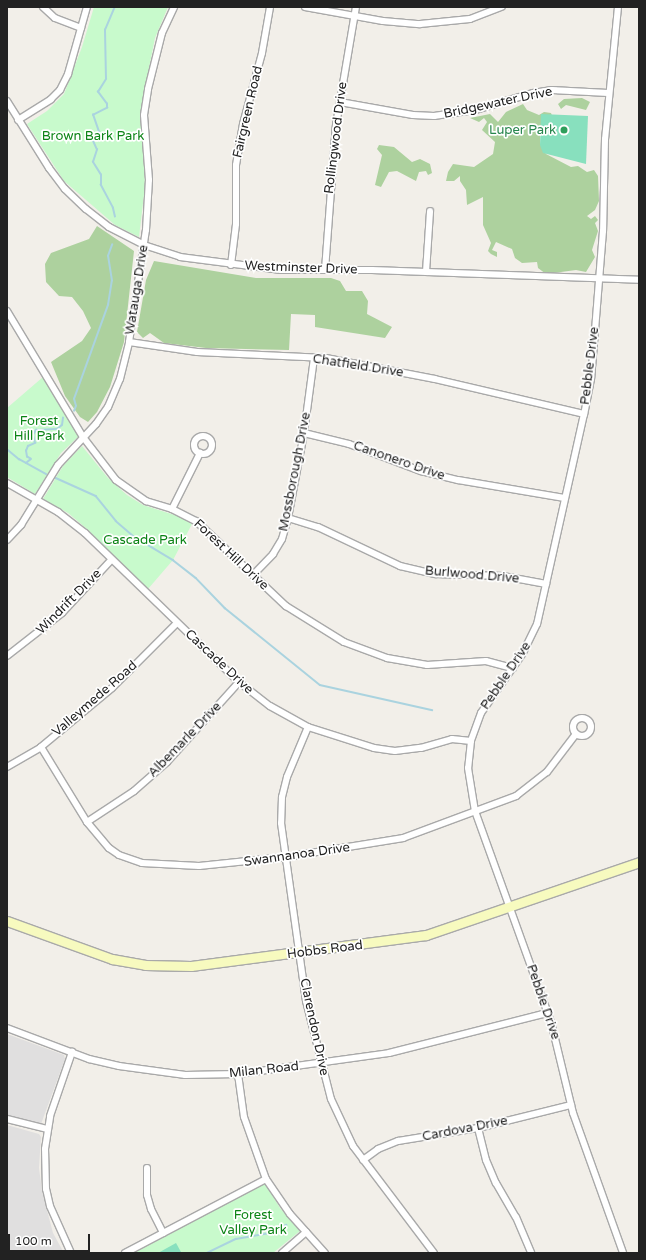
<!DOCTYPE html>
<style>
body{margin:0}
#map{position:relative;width:646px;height:1260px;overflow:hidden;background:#f2efe9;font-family:"Varela Round",sans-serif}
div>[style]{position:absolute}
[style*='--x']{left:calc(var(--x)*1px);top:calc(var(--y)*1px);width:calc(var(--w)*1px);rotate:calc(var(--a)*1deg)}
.residential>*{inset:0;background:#e0dfdf}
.forest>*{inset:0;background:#add19e}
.park>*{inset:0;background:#c8facc}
.pitch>*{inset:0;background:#88e0be}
.stream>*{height:1.5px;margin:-0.75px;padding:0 0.75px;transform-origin:0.75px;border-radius:0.75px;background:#aad3df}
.roads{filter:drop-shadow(1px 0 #a9a9a9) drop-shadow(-1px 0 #a9a9a9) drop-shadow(0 1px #a9a9a9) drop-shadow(0 -1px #a9a9a9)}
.street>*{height:6px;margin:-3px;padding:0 3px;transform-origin:3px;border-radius:3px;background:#fff}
.street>.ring{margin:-3px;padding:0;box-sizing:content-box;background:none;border:6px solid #fff;border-radius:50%}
.secondary>*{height:9px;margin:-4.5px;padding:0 4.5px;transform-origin:4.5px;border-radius:4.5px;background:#f7fabf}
.dots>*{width:11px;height:11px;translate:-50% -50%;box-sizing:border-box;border:2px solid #fff;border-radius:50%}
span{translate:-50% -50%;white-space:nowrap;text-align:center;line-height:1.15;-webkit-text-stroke:3.5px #fff;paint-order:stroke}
.street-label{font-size:13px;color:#222}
.leisure-label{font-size:13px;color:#27864d}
.right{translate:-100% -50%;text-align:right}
.park-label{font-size:13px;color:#0c8416}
.frame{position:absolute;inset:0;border:8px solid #222;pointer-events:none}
.scale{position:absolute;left:8px;top:1234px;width:82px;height:18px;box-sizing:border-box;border:2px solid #222;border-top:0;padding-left:5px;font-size:12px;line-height:14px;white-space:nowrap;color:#222;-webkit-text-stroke:3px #fff;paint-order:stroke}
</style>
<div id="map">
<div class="residential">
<div style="clip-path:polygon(7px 1034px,64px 1055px,65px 1059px,41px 1124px,7px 1115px)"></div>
<div style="clip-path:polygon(7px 1125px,39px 1134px,41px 1137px,39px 1168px,42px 1191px,53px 1233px,64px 1253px,7px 1253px)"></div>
</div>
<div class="forest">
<div style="clip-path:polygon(582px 98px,590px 102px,586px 110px,566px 105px,561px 109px,558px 104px,564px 99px)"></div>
<div style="clip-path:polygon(523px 104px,527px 110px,539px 115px,544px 112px,551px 113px,553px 118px,546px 132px,540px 133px,540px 143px,546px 154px,571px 167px,578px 166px,587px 172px,594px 170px,598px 176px,599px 201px,595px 210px,587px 216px,591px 219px,595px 216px,598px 220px,595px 223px,598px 231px,592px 250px,595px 257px,586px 272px,576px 270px,546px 274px,538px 268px,537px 262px,522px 263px,515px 258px,512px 249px,496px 242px,492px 250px,497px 252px,497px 257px,491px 254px,488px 251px,491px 243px,483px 225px,483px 197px,467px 205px,466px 190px,460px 181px,460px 176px,454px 181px,446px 181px,448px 172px,453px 164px,474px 167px,493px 154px,495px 142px,482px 130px,487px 122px,484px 118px,479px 122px,470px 118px,490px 114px,498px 122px,506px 112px)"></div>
<div style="clip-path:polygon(379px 145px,394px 147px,412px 162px,420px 159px,430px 164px,432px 173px,428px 175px,426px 171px,419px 172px,416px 181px,397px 171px,389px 172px,381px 187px,375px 185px,382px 155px,377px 149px)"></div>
<div style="clip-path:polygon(97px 226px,134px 251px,124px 342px,110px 387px,97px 412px,88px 422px,80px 417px,65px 396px,51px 362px,82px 341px,91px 328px,83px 311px,72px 297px,59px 296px,46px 282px,45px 264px,51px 253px,89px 239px)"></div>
<div style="clip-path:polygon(154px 261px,256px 278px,331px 278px,340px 281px,346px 291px,362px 291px,368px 301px,367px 314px,392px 327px,385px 338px,315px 327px,315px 315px,291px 314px,289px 350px,206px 348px,164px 343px,150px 333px,143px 338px,137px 332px,146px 280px)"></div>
</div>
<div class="park">
<div style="clip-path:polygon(94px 7px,168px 7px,155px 38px,141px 108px,145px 186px,139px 237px,115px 225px,64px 181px,27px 124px,47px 111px,64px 94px,82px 47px)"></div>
<div style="clip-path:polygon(43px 377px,80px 435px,61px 453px,35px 494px,7px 477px,7px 408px)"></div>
<div style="clip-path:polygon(82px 446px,108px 478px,127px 495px,143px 505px,184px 518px,192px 524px,173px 560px,148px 589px,87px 529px,68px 513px,43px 499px,63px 466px)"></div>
<div style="clip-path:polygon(265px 1183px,280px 1208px,300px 1231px,273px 1253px,134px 1253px)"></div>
</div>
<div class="pitch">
<div style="clip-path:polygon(541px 114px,588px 116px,586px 164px,543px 153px,540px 145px)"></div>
<div style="clip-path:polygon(176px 1243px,181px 1252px,158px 1253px)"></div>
</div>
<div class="stream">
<div style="--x:115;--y:217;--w:9;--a:-103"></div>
<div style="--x:113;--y:208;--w:26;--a:-118"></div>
<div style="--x:101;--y:185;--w:10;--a:-90"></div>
<div style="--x:101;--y:175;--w:15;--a:-122"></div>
<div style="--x:93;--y:162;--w:13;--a:-72"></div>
<div style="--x:97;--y:150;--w:12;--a:-114"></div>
<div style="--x:92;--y:139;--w:10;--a:-45"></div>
<div style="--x:99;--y:132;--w:18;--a:-109"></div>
<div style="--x:93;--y:115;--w:16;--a:-27"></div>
<div style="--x:107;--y:108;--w:4;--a:-90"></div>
<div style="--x:107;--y:104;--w:15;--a:-127"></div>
<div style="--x:98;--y:92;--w:15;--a:-58"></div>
<div style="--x:106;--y:79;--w:49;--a:-91.2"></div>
<div style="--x:105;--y:30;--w:25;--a:-67"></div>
<div style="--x:74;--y:411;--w:5;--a:-68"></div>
<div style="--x:76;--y:406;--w:7;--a:-106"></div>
<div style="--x:74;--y:399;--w:100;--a:-70.1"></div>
<div style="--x:108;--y:305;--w:24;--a:-81"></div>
<div style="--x:112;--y:281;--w:25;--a:-99"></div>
<div style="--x:108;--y:256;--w:12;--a:-70"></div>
<div style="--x:7;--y:449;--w:16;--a:40"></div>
<div style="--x:19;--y:459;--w:31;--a:29"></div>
<div style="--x:26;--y:463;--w:6;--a:-39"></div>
<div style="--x:31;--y:459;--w:4;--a:-153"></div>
<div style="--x:27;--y:457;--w:6;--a:-99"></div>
<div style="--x:26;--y:451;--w:5;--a:-68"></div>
<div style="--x:28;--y:446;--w:8;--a:-23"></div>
<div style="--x:35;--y:443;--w:8;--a:-104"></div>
<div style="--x:33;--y:435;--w:6;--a:-59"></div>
<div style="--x:36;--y:430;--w:21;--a:-3"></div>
<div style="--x:57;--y:429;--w:6;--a:-39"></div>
<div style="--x:62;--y:425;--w:7;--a:-82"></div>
<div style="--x:56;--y:478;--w:44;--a:24.2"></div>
<div style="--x:96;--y:496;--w:32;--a:51"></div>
<div style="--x:116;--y:521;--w:23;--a:41"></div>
<div style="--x:133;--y:536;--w:47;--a:31"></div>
<div style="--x:173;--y:560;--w:29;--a:38"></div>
<div style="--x:196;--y:578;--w:42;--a:46"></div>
<div style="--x:225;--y:608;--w:122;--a:39"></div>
<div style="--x:320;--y:685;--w:115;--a:12.6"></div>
<div style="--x:207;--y:1253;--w:32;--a:-26"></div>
<div style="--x:236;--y:1239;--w:34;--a:-10"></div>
<div style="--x:269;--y:1233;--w:19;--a:-25"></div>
</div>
<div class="roads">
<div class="street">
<div style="--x:43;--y:7;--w:16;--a:43"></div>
<div style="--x:55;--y:18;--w:28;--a:21"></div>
<div style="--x:305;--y:7;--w:79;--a:10.2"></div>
<div style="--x:383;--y:21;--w:37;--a:5"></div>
<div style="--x:420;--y:24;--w:50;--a:-5.7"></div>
<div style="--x:470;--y:19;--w:34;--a:-21"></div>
<div style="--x:618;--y:7;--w:133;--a:95.6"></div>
<div style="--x:605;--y:139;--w:92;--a:91.2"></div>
<div style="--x:603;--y:231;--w:148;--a:94.6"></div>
<div style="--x:591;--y:379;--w:36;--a:101"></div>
<div style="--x:584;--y:414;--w:215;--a:102.6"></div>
<div style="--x:537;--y:624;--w:32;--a:116"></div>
<div style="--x:523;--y:653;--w:73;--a:125"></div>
<div style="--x:481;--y:713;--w:30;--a:110"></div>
<div style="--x:471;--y:741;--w:27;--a:96"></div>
<div style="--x:468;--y:768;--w:44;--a:80.8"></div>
<div style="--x:475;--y:811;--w:224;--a:70.2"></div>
<div style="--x:551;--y:1022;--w:94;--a:76.4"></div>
<div style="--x:573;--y:1113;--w:149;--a:70.3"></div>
<div style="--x:7;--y:101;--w:79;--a:57.9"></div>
<div style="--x:49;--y:168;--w:26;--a:53"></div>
<div style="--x:65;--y:189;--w:29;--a:44"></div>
<div style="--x:86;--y:209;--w:29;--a:38"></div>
<div style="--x:109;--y:227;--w:39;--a:27"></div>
<div style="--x:144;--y:245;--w:38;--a:18"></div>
<div style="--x:180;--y:257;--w:102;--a:7.3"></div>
<div style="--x:281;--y:270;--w:91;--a:0"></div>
<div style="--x:372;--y:270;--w:267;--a:2.1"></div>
<div style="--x:340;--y:102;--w:74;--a:10.1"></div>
<div style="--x:413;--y:115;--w:21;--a:3"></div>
<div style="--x:434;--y:116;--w:41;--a:-8.3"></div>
<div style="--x:475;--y:110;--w:60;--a:-16.3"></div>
<div style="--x:533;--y:93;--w:19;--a:-9"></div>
<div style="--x:552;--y:90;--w:56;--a:3.1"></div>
<div style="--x:18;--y:120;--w:39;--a:-32"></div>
<div style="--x:51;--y:99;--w:13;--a:-45"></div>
<div style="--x:60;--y:90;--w:18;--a:-63"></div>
<div style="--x:68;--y:74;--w:70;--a:-74.2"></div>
<div style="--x:231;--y:265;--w:41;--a:-83"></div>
<div style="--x:236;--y:224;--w:59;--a:-90"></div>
<div style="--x:236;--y:165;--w:42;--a:-80.3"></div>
<div style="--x:243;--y:124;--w:73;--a:-75"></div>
<div style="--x:262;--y:53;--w:47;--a:-80.1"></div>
<div style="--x:325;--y:270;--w:145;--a:-85.7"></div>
<div style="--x:336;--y:125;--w:120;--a:-80.4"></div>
<div style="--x:426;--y:272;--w:61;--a:-86.2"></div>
<div style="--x:7;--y:311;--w:147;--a:58.9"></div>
<div style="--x:83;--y:437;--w:54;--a:52.5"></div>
<div style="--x:116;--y:480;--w:37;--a:35"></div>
<div style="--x:146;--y:501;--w:27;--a:17"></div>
<div style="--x:172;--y:509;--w:27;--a:27"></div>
<div style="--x:196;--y:521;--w:124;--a:43.4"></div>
<div style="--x:286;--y:606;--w:68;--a:31.8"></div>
<div style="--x:344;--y:642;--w:46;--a:20.4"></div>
<div style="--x:387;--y:658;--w:41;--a:9.9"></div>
<div style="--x:427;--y:665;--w:59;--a:-3.9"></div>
<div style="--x:486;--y:661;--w:28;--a:15"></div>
<div style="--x:129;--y:342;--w:69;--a:8.4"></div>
<div style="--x:197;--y:352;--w:129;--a:2.7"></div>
<div style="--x:326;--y:358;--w:111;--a:10.9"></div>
<div style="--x:435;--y:379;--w:153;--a:13.2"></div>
<div style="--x:304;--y:433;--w:46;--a:13.7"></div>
<div style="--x:349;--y:444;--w:77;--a:20.6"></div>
<div style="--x:421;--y:471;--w:38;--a:14"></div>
<div style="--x:458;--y:480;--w:108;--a:9.6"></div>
<div class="ring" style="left:194px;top:436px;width:12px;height:12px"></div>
<div style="--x:7;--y:483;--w:59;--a:29.6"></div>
<div style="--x:58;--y:512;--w:34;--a:38"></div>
<div style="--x:85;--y:533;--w:214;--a:44.1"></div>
<div style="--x:239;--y:682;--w:39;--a:38"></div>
<div style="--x:270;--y:706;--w:43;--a:28.9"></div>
<div style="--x:308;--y:727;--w:69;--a:17.7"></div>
<div style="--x:374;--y:748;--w:21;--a:8"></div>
<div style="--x:395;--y:751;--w:26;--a:-7"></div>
<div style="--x:421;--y:748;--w:32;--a:-16"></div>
<div style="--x:452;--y:739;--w:19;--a:6"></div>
<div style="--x:172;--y:509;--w:63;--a:-63.4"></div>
<div style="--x:288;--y:518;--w:31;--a:17"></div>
<div style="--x:318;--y:527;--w:91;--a:25.4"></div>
<div style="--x:400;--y:566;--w:37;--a:13"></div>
<div style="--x:436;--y:574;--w:67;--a:1.7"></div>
<div style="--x:503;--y:576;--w:44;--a:10.5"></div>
<div style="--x:7;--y:540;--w:21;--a:-47"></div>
<div style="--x:21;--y:525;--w:70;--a:-58.3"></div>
<div style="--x:58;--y:465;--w:56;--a:-47.2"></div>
<div style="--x:96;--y:424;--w:21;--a:-55"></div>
<div style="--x:108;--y:407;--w:30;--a:-67"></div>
<div style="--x:120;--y:379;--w:38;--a:-76"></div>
<div style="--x:129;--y:342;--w:113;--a:-81.4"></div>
<div style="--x:146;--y:230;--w:50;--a:-86.6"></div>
<div style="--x:149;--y:180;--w:65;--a:-94.4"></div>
<div style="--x:144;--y:115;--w:26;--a:-81"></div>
<div style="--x:148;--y:89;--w:58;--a:-76"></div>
<div style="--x:162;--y:33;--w:29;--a:-65"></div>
<div style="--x:253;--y:575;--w:29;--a:-46"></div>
<div style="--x:273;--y:554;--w:17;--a:-59"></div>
<div style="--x:282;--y:539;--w:22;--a:-74"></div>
<div style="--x:288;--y:518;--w:86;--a:-79.3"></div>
<div style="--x:304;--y:433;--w:76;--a:-82.4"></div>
<div style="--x:7;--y:656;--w:70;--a:-38"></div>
<div style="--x:62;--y:613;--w:72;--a:-47.2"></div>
<div class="ring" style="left:573px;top:718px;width:12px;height:12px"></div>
<div style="--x:308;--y:727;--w:54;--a:112.8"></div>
<div style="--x:287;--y:777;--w:21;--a:104"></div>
<div style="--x:282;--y:797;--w:26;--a:92"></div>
<div style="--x:281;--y:823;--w:180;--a:82"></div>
<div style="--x:306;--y:1001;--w:101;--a:75.7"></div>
<div style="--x:331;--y:1099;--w:52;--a:64.9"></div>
<div style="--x:353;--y:1146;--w:134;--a:52.9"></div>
<div style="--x:41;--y:747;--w:88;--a:58.5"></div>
<div style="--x:87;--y:822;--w:34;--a:50"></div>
<div style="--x:109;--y:848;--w:12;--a:35"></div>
<div style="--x:119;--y:855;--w:24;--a:19"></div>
<div style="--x:142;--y:863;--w:57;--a:3"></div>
<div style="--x:199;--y:866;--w:87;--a:-5.9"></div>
<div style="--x:286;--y:857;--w:119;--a:-9.2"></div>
<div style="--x:403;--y:838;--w:121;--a:-20.4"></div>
<div style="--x:516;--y:796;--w:39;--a:-38"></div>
<div style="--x:547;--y:772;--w:48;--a:-52.7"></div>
<div style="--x:7;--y:767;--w:39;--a:-30"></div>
<div style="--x:41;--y:747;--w:92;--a:-39.7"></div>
<div style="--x:112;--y:688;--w:92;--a:-45"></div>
<div style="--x:87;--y:822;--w:56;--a:-33.4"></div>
<div style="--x:134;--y:791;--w:44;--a:-41.3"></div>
<div style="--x:167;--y:762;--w:108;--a:-48"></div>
<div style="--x:7;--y:1028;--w:88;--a:20.7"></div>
<div style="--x:89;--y:1059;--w:31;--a:13"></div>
<div style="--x:119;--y:1066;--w:67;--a:7.8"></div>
<div style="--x:185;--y:1075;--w:53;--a:-1.1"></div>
<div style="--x:238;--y:1074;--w:152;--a:-7.9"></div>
<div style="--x:389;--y:1053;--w:163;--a:-14.2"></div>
<div style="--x:238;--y:1074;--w:43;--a:82.1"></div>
<div style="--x:244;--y:1117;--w:66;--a:70.5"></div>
<div style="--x:266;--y:1179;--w:42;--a:55.6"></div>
<div style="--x:290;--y:1214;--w:52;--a:48.1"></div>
<div style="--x:7;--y:1119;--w:41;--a:14"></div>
<div style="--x:478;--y:1128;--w:33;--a:76"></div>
<div style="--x:486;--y:1160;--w:25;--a:67"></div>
<div style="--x:496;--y:1183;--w:39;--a:60"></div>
<div style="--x:516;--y:1217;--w:39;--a:67"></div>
<div style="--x:363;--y:1160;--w:19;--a:-36"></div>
<div style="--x:378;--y:1149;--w:22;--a:-22"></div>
<div style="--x:398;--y:1141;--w:81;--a:-9.2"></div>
<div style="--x:478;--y:1128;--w:96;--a:-13.9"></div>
<div style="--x:147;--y:1168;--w:27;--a:90"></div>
<div style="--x:147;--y:1195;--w:15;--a:74"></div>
<div style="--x:151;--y:1209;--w:27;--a:63"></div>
<div style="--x:71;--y:1253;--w:51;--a:-114.1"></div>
<div style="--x:50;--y:1206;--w:17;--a:-103"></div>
<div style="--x:46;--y:1189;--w:40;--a:-91.4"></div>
<div style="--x:45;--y:1149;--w:33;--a:-81"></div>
<div style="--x:50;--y:1116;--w:68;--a:-71"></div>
<div style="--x:125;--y:1253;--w:159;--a:-27.7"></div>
<div style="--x:282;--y:1253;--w:32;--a:-41"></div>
</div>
<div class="secondary">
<div style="--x:7;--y:921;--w:112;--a:19.9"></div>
<div style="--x:112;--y:959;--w:34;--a:10"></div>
<div style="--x:145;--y:965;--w:46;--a:1.2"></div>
<div style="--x:191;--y:966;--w:237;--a:-7.5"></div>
<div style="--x:426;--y:935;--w:225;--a:-18.9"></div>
</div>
</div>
<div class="dots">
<div style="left:564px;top:130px;background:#2e9e5b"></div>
</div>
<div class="street-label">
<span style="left:498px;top:103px;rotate:-12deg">Bridgewater Drive</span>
<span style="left:248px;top:112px;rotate:-77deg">Fairgreen Road</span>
<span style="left:336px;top:138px;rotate:-83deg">Rollingwood Drive</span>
<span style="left:301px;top:268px;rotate:2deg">Westminster Drive</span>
<span style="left:137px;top:290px;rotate:-81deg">Watauga Drive</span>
<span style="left:358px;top:366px;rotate:9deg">Chatfield Drive</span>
<span style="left:590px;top:366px;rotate:-83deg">Pebble Drive</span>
<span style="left:399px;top:461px;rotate:19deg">Canonero Drive</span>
<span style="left:295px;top:472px;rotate:-79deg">Mossborough Drive</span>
<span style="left:231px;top:555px;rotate:43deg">Forest Hill Drive</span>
<span style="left:472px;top:575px;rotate:5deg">Burlwood Drive</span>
<span style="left:69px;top:602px;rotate:-45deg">Windrift Drive</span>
<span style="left:219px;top:662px;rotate:43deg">Cascade Drive</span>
<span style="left:506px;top:676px;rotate:-56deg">Pebble Drive</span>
<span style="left:95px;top:699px;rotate:-41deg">Valleymede Road</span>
<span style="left:185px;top:740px;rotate:-46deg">Albemarle Drive</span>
<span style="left:297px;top:855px;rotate:-8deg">Swannanoa Drive</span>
<span style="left:325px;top:950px;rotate:-7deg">Hobbs Road</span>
<span style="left:543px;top:1002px;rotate:71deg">Pebble Drive</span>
<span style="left:314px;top:1027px;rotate:78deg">Clarendon Drive</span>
<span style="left:264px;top:1070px;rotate:-6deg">Milan Road</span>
<span style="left:465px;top:1129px;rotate:-11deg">Cardova Drive</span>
</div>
<div class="leisure-label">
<span class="right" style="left:556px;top:130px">Luper Park</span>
</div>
<div class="park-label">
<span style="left:93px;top:136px">Brown Bark Park</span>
<span style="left:39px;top:429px">Forest<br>Hill Park</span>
<span style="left:145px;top:540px">Cascade Park</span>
<span style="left:253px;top:1223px">Forest<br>Valley Park</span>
</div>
<div class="frame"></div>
<div class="scale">100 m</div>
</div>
